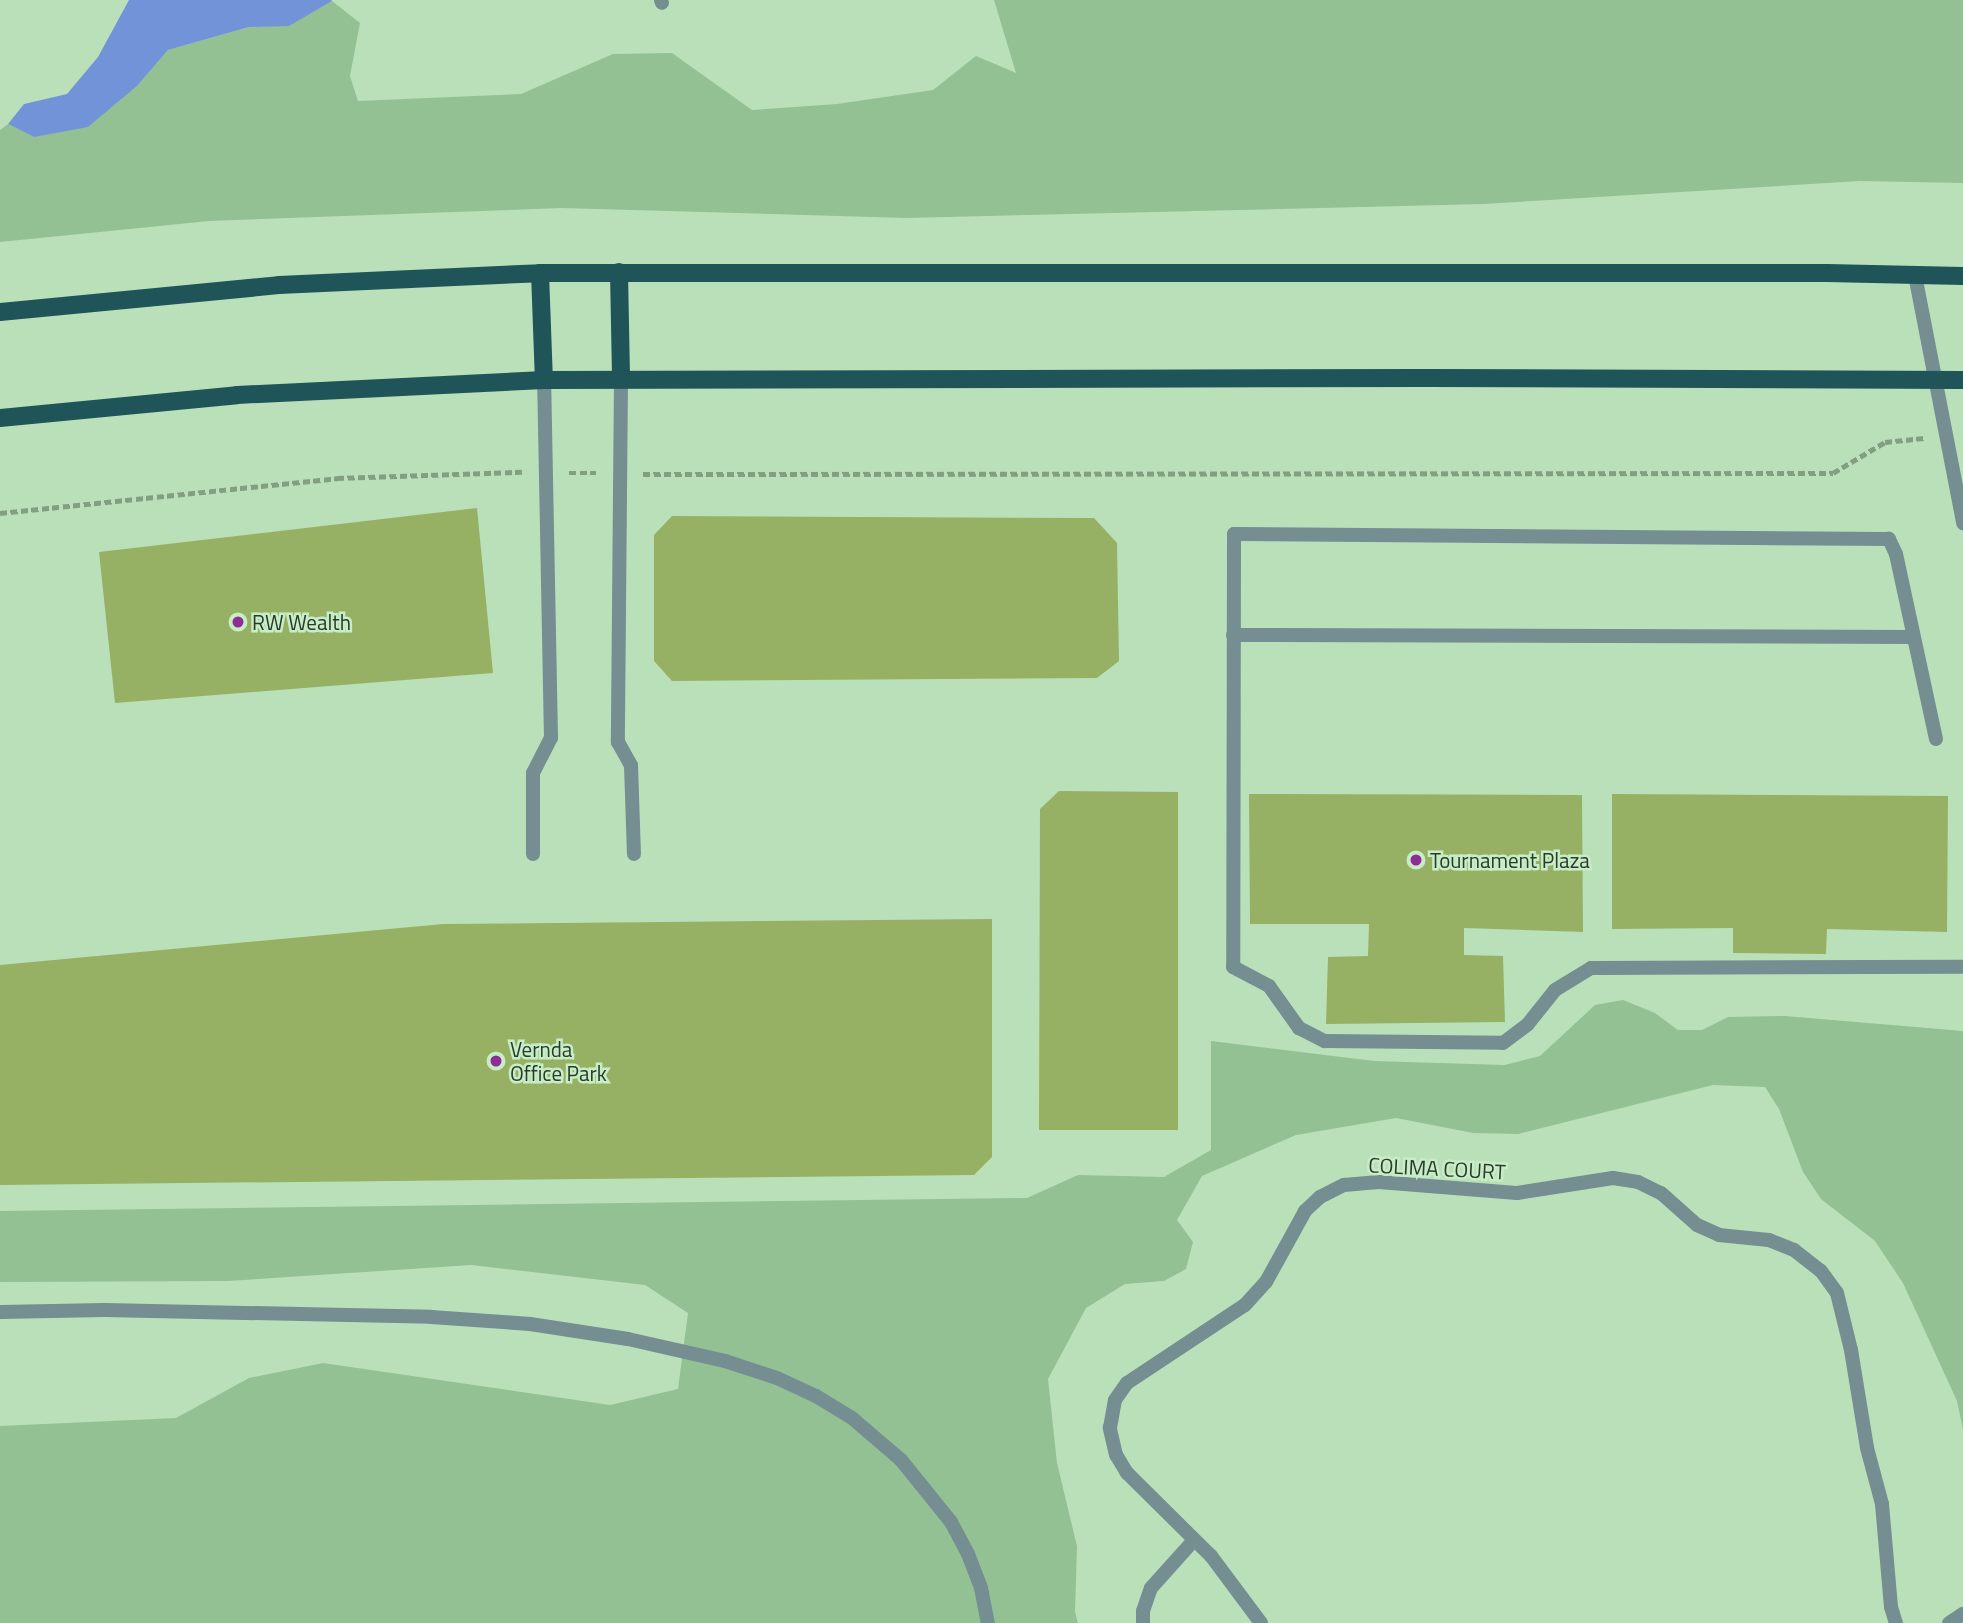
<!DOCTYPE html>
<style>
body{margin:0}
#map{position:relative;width:1963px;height:1623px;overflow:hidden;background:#bae0ba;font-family:"Titillium Web",sans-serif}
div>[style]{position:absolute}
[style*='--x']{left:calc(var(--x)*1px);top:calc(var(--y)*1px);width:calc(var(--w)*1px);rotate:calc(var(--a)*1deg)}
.green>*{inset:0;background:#93c193}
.water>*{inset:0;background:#7393d8}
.building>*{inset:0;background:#96b163}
.path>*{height:4.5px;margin-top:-2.25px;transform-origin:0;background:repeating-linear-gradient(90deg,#829f82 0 7px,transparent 0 10.5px)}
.lane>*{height:14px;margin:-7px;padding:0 7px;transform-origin:7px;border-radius:7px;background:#748e91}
.street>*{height:14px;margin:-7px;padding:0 7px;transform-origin:7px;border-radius:7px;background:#748e91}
.primary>*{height:18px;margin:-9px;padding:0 9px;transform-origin:9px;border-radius:9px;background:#1f5459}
.dots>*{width:19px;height:19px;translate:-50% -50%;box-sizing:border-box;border:4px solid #c7edc7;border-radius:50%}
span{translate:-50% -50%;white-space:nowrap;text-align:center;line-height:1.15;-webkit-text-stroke:5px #c7edc7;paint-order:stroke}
.poi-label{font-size:21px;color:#2b3a2b}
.left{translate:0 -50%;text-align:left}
.street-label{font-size:21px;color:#2b3a2b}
</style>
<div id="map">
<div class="green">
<div style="clip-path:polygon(994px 0,1963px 0,1963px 183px,1860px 181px,1484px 204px,906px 218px,562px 208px,209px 221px,0 242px,0 130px,8px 124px,34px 137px,138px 85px,168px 50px,249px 27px,289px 25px,332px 1px,360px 23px,350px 76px,358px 101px,521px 94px,613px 54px,672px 53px,752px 110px,837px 104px,933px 90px,976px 56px,1016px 73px)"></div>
<div style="clip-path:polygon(1623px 1000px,1655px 1013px,1678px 1030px,1702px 1030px,1728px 1017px,1785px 1016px,1963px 1031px,1963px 1430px,1957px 1401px,1903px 1283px,1875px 1241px,1821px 1199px,1803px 1172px,1779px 1109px,1765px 1087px,1713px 1085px,1518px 1134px,1473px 1133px,1396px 1118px,1296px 1135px,1202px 1176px,1177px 1220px,1193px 1242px,1186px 1269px,1164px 1281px,1125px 1284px,1086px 1308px,1048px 1379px,1057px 1463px,1077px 1546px,1075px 1612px,1078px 1623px,0 1623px,0 1426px,176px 1418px,249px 1378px,323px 1363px,610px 1405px,678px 1389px,688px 1313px,645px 1285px,471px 1265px,228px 1281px,0 1282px,0 1211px,1027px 1198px,1078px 1175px,1164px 1177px,1211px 1150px,1211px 1041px,1374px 1061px,1505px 1065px,1540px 1056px,1595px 1005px)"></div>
</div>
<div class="water">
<div style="clip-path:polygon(129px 0,331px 0,332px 1px,289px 26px,249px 27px,168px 50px,138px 85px,88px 127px,34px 137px,8px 124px,24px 104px,67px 94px,98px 57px)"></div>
</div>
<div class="building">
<div style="clip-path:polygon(477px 508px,493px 673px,115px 703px,99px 552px)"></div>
<div style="clip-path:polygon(672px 516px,1094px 518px,1117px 543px,1119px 661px,1097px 678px,672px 681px,654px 661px,654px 535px)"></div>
<div style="clip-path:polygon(1059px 791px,1178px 792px,1178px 1130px,1039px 1130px,1040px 809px)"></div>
<div style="clip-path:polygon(1249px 794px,1582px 795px,1583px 932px,1464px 928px,1464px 955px,1503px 956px,1505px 1022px,1326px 1024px,1328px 957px,1368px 956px,1369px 924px,1250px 924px)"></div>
<div style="clip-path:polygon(1612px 794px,1948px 796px,1947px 932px,1827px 929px,1826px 954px,1733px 953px,1733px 928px,1612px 929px)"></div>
<div style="clip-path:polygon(992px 919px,992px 1157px,974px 1175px,0 1185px,0 965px,443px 924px)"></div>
</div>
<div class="path">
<div style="--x:569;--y:473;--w:27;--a:0"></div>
<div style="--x:643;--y:474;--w:1190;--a:-0.05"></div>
<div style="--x:1833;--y:473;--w:61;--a:-30.8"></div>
<div style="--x:1885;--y:442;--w:39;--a:-6"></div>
<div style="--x:0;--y:513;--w:339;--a:-5.9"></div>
<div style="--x:337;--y:478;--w:185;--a:-1.9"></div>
</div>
<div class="lane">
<div style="--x:621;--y:379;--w:363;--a:90.5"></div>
<div style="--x:618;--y:742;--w:26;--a:61"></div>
<div style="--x:631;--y:765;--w:89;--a:88.1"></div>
<div style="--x:1233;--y:635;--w:680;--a:0.17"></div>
<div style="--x:1936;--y:739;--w:189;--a:-102.2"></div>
<div style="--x:1896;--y:554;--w:17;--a:-115"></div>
<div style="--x:1889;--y:539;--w:655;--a:-179.56"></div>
<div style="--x:1234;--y:534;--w:433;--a:90.1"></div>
<div style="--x:1233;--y:967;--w:41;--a:27.8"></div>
<div style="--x:1269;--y:986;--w:52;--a:54.5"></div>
<div style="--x:1299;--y:1028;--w:29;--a:27"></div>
<div style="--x:1325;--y:1041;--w:178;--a:0.6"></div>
<div style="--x:1503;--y:1043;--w:31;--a:-37"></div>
<div style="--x:1528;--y:1024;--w:43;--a:-51.5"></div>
<div style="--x:1555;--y:990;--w:42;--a:-31.4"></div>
<div style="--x:1591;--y:968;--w:372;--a:-0.2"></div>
<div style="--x:533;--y:854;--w:81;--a:-90"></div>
<div style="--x:533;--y:773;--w:39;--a:-63"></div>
<div style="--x:551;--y:738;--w:358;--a:-91.1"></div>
<div style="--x:1143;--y:1623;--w:12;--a:-90"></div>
<div style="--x:1143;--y:1611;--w:24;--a:-71"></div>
<div style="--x:1151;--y:1588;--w:64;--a:-48.1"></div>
</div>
<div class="street">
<div style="--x:661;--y:0;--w:3;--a:72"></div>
<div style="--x:1915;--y:275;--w:253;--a:79"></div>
<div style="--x:0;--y:1312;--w:105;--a:-1.1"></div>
<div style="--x:105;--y:1310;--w:326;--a:1.2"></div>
<div style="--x:431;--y:1317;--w:99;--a:4"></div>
<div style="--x:530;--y:1324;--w:99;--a:8.7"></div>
<div style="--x:628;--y:1339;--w:99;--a:12.8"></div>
<div style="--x:725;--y:1361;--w:55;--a:18.1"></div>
<div style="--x:777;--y:1378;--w:43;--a:24.8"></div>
<div style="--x:816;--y:1396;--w:42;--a:31.4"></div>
<div style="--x:852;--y:1418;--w:65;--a:40.6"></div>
<div style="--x:901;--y:1460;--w:80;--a:51.1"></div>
<div style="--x:951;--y:1522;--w:36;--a:62"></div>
<div style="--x:968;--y:1554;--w:36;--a:69"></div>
<div style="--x:981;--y:1588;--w:36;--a:79"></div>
<div style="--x:1261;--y:1623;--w:84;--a:-126.7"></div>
<div style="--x:1211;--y:1556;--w:118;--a:-135.3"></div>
<div style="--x:1127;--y:1473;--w:21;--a:-121"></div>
<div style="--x:1116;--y:1455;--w:28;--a:-103"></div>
<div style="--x:1110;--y:1428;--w:28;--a:-80"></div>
<div style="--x:1115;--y:1400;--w:21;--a:-55"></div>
<div style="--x:1127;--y:1383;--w:141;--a:-33.5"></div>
<div style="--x:1245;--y:1305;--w:31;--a:-48"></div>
<div style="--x:1266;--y:1282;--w:81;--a:-61.2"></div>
<div style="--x:1305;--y:1211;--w:21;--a:-43"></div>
<div style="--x:1320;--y:1197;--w:27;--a:-27"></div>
<div style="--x:1344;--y:1185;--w:35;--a:-5"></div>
<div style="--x:1379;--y:1182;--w:138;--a:4.6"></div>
<div style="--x:1517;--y:1193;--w:97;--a:-8.9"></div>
<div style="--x:1613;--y:1178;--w:25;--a:9"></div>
<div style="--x:1638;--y:1182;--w:25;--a:26"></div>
<div style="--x:1661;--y:1193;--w:48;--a:41.6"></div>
<div style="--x:1697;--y:1225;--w:24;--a:24"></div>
<div style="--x:1719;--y:1235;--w:50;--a:5.7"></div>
<div style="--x:1769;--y:1240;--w:27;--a:22"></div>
<div style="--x:1794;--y:1250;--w:34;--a:38"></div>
<div style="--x:1821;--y:1271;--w:27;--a:54"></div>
<div style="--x:1837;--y:1293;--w:59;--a:76.2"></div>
<div style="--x:1851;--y:1350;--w:99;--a:80.7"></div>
<div style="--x:1867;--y:1448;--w:58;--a:75"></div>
<div style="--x:1882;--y:1504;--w:103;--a:85"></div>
<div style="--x:1891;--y:1607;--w:17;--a:73"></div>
<div style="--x:1949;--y:1623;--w:17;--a:-33"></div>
</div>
<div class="primary">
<div style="--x:619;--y:272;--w:107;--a:88.9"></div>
<div style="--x:540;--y:273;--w:107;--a:87.9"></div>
<div style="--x:0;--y:312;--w:280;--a:-5.5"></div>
<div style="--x:279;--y:285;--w:261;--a:-2.6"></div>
<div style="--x:540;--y:273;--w:1287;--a:0"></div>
<div style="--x:1827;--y:273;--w:136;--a:1.3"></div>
<div style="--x:0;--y:418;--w:238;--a:-5.5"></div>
<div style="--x:237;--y:395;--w:307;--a:-2.8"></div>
<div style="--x:544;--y:380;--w:882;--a:-0.13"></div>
<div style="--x:1426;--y:378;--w:537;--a:0.21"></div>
</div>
<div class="dots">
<div style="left:238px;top:622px;background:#8e2d95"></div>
<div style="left:1416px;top:860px;background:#8e2d95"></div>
<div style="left:496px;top:1061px;background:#8e2d95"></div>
</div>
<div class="poi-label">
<span class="left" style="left:252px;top:622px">RW Wealth</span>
<span class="left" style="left:1430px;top:860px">Tournament Plaza</span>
<span class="left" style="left:510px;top:1061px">Vernda<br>Office Park</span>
</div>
<div class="street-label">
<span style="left:1437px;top:1168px;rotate:3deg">COLIMA COURT</span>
</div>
</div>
